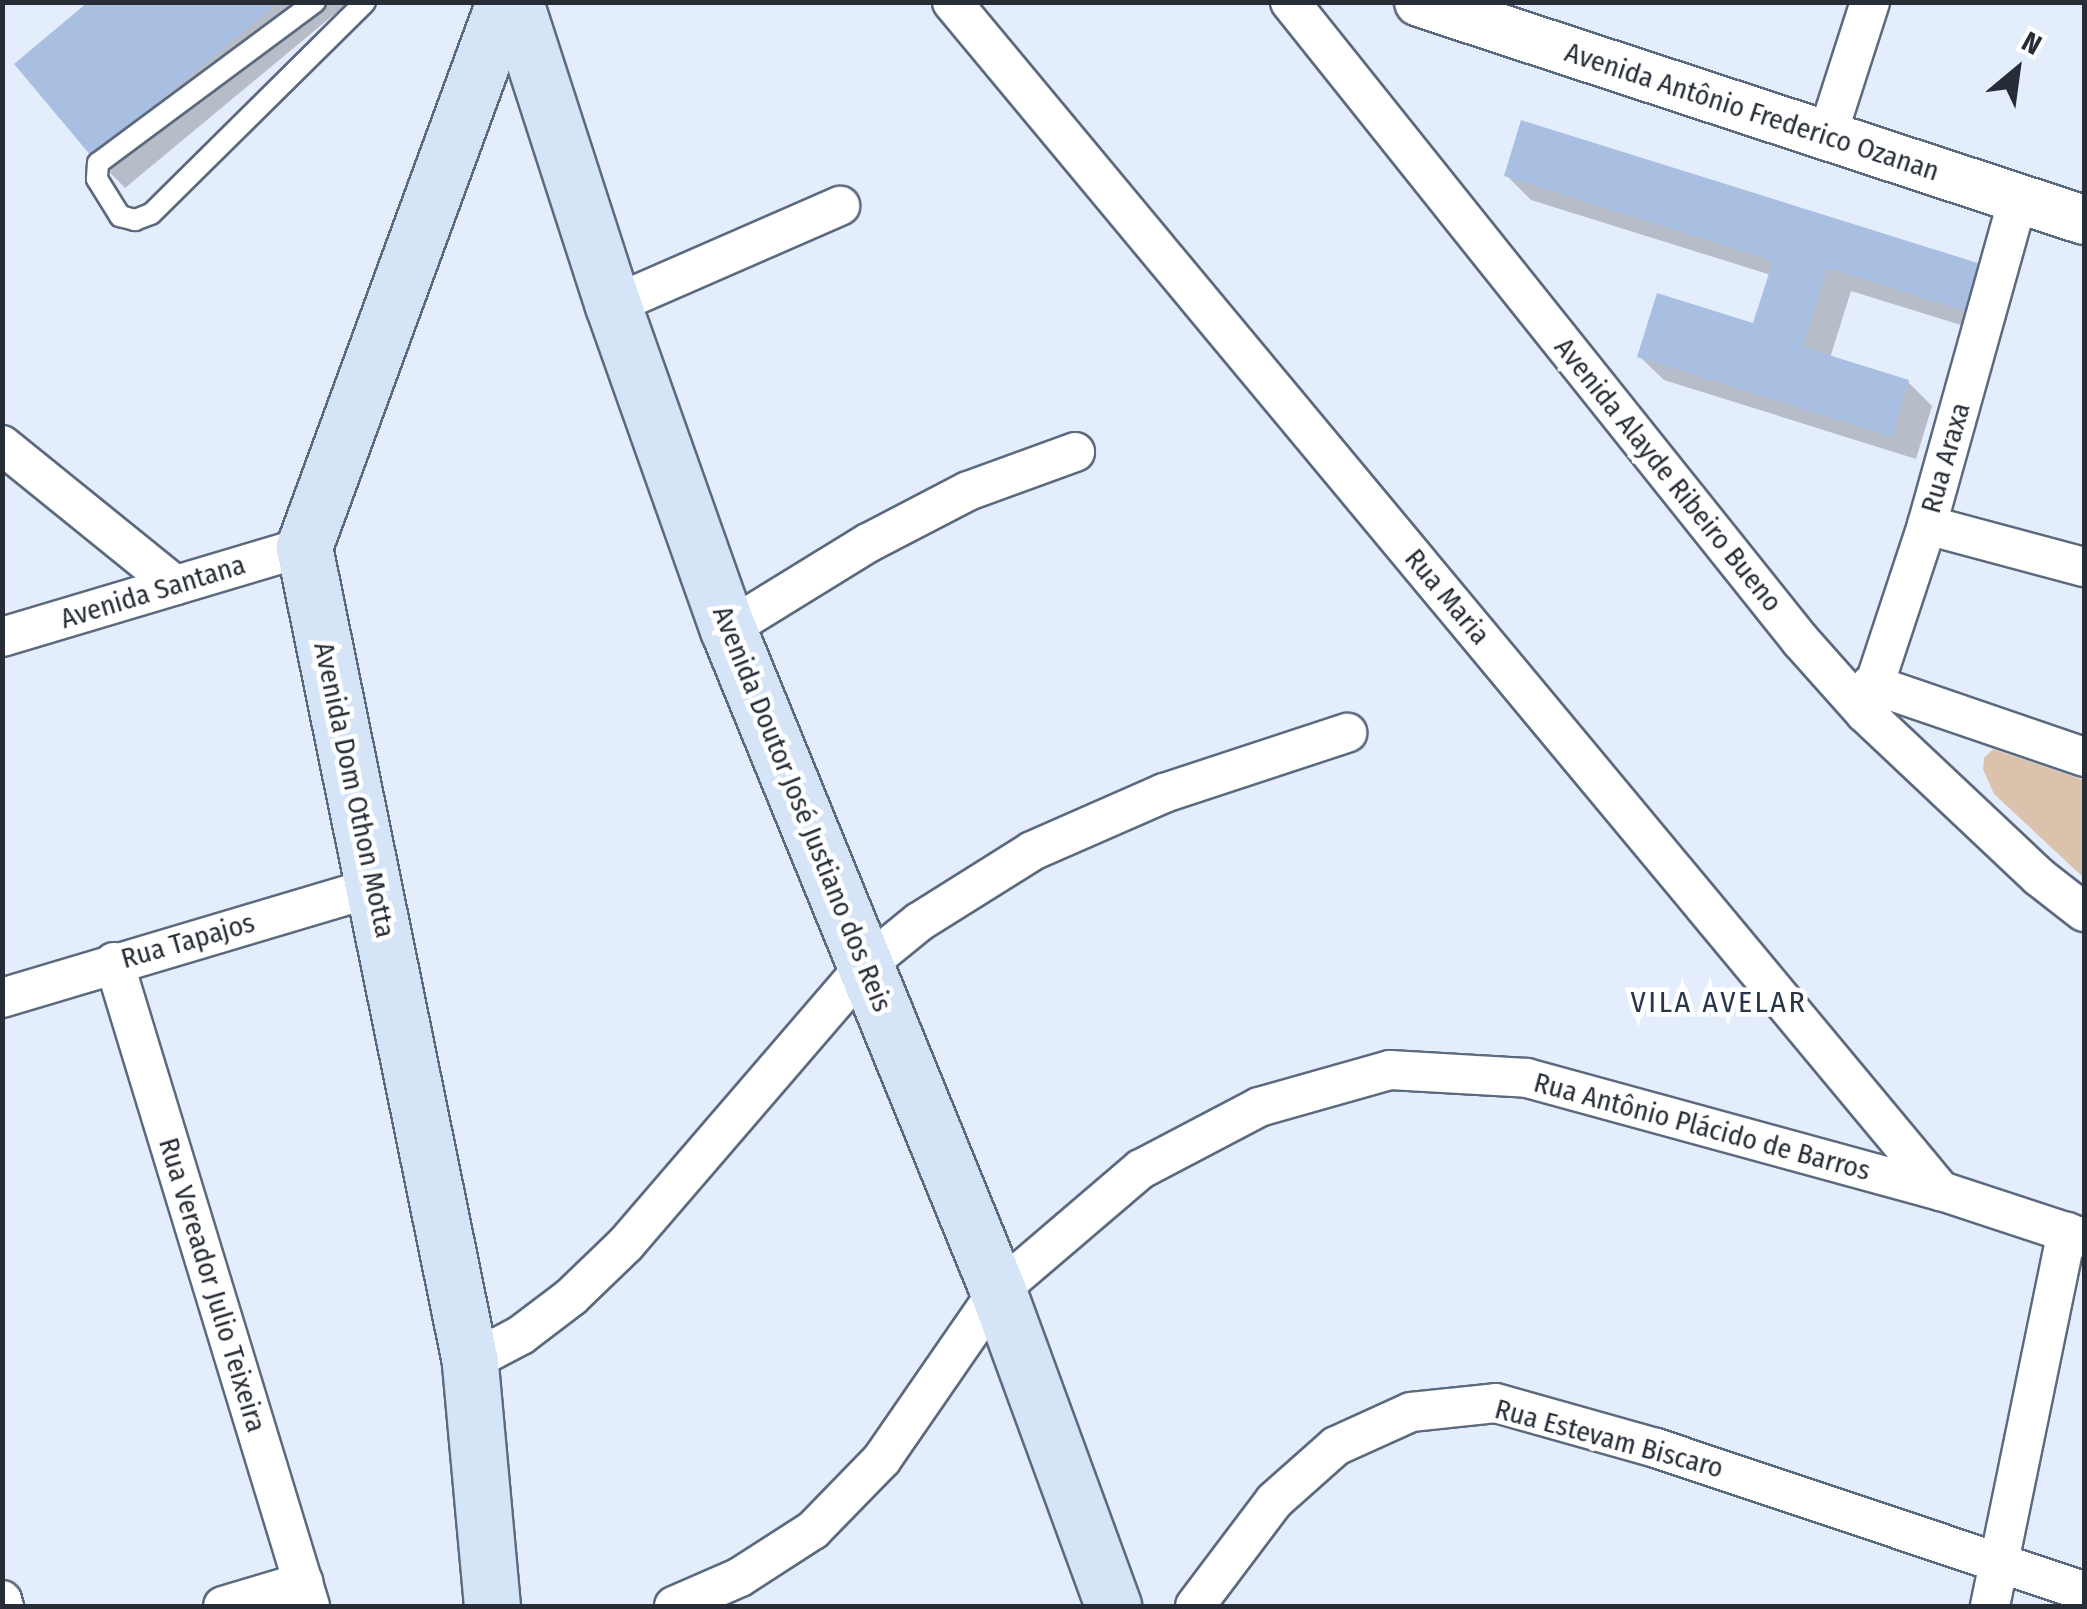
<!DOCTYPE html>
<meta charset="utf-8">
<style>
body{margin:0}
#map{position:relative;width:2087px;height:1609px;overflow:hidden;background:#e4edfc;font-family:"Fira Sans Condensed",sans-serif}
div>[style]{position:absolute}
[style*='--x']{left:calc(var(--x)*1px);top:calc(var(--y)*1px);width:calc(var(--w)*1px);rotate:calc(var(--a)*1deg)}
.green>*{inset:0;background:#dbc2ad}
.shadow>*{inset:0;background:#0003}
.building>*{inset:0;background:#a8bfe2}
.roads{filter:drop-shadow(2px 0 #5c6a7e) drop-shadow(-2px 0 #5c6a7e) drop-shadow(0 2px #5c6a7e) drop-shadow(0 -2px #5c6a7e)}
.service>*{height:20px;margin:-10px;padding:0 10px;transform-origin:10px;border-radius:10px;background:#fff}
.minor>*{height:38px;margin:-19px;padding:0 19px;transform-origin:19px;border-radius:19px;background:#fff}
.tertiary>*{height:48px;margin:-24px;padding:0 24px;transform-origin:24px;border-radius:24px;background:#fff}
.secondary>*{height:55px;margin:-27.5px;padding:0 27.5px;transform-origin:27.5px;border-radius:27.5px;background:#d6e4f8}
span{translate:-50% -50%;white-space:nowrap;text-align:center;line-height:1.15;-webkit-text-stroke:9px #fff;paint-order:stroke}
.street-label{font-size:28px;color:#272d36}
.neighbourhood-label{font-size:30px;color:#293649;letter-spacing:2.5px}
.frame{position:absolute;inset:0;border:5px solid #272d36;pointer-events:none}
.north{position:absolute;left:1967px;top:20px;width:100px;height:100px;-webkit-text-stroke:8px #fff;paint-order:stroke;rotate:29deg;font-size:28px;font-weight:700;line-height:40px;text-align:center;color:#272d36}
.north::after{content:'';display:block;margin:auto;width:35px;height:45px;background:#272d36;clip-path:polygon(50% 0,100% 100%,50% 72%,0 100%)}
</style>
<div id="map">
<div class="green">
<div style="clip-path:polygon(1993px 749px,2084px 780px,2084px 878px,1994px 794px,1983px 769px,1984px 758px)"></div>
</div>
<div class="shadow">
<div style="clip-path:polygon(92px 2px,349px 2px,125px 188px,94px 156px)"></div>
<div style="clip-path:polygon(1507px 176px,1979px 266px,1990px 334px,1851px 291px,1830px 358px,1908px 382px,1932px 406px,1916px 459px,1664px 380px,1639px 356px,1755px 326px,1771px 275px,1531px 200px)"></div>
</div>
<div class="building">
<div style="clip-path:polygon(88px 2px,279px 2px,92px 157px,14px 64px)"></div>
<div style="clip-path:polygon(1521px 120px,1981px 264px,1966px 311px,1827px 268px,1803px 347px,1909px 380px,1892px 437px,1637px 357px,1657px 293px,1753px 323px,1773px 261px,1504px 176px)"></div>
</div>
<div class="roads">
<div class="service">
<div style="--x:315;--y:2;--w:270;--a:143.4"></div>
<div style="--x:98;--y:163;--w:16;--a:94"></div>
<div style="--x:97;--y:179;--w:44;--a:58.1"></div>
<div style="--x:120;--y:216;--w:16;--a:15"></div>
<div style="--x:135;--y:220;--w:17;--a:-21"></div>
<div style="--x:151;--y:214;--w:301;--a:-44.7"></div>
</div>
<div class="minor">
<div style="--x:952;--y:2;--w:1547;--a:50.25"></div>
<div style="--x:1290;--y:2;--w:817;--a:51.36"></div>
<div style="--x:1800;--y:640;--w:98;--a:48.3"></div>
<div style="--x:1865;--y:713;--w:239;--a:43.3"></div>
<div style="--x:2039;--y:877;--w:57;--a:37.9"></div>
<div style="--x:1827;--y:136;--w:141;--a:-72.2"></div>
<div style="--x:613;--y:305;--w:248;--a:-23.6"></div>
<div style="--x:2;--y:445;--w:223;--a:39"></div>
<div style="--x:1927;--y:525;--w:163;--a:15"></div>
<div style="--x:728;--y:629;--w:164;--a:-31.6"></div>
<div style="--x:868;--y:543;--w:113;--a:-27.5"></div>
<div style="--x:968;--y:491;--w:114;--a:-20"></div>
<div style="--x:2;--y:637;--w:315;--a:-16.6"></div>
<div style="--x:1871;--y:684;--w:225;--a:18.9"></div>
<div style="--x:1865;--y:713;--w:198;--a:-71.7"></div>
<div style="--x:1927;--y:525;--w:337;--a:-74.4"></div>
<div style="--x:114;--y:962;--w:673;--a:73.07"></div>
<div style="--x:2;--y:998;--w:388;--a:-16.6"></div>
<div style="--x:470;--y:1362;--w:58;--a:-27.9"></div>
<div style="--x:521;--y:1335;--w:63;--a:-37.2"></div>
<div style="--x:571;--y:1297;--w:76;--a:-43.9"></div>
<div style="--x:626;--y:1244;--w:367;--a:-49.3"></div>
<div style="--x:865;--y:966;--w:70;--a:-39.2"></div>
<div style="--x:919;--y:922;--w:133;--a:-32.1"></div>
<div style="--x:1032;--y:851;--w:144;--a:-23.7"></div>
<div style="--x:1164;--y:793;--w:193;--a:-18.2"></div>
<div style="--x:2;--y:1600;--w:6;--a:72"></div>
<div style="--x:223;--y:1606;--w:84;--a:-16.7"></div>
<div style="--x:674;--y:1606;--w:72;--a:-23.7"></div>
<div style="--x:740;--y:1577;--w:87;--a:-32.8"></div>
<div style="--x:813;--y:1530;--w:99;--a:-45.8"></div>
<div style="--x:882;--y:1459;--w:204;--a:-55.4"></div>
<div style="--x:998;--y:1291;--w:188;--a:-40.5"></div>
<div style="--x:1141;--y:1169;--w:133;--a:-27.7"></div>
<div style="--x:1259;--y:1107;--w:136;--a:-15.8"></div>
<div style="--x:1390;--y:1070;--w:137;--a:3.3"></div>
<div style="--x:1527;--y:1078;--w:429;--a:15.3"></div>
<div style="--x:1941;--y:1191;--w:151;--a:18.2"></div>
<div style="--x:1195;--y:1606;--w:131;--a:-53"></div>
<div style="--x:1274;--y:1501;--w:83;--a:-41.6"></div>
<div style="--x:1336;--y:1446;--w:82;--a:-24.4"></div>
<div style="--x:1411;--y:1412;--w:85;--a:-6"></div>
<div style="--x:1496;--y:1403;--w:166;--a:15.7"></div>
<div style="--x:1656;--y:1448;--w:451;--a:18.5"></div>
<div style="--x:1990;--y:1606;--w:382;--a:-78.4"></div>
</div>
<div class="tertiary">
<div style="--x:1419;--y:2;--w:700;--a:18.15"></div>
</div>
<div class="secondary">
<div style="--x:515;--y:2;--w:318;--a:72.1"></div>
<div style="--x:613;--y:305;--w:344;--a:70.5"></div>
<div style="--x:728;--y:629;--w:715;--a:67.81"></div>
<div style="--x:998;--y:1291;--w:335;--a:69.9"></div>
<div style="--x:492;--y:1606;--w:245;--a:-95.2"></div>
<div style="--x:470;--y:1362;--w:832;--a:-101.51"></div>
<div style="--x:304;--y:547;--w:581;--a:-69.85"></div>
</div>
</div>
<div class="street-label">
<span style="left:1752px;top:112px;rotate:18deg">Avenida Antônio Frederico Ozanan</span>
<span style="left:1946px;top:458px;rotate:-74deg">Rua Araxa</span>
<span style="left:1668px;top:475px;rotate:51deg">Avenida Alayde Ribeiro Bueno</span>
<span style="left:153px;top:592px;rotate:-17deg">Avenida Santana</span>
<span style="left:1447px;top:597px;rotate:50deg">Rua Maria</span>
<span style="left:354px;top:790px;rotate:78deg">Avenida Dom Othon Motta</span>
<span style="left:802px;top:809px;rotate:68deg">Avenida Doutor José Justiano dos Reis</span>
<span style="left:188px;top:941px;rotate:-16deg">Rua Tapajos</span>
<span style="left:1702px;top:1127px;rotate:15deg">Rua Antônio Plácido de Barros</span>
<span style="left:212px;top:1285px;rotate:73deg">Rua Vereador Julio Teixeira</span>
<span style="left:1609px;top:1439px;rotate:15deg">Rua Estevam Biscaro</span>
</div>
<div class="neighbourhood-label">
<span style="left:1719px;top:1002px">VILA AVELAR</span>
</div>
<div class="frame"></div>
<div class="north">N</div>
</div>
